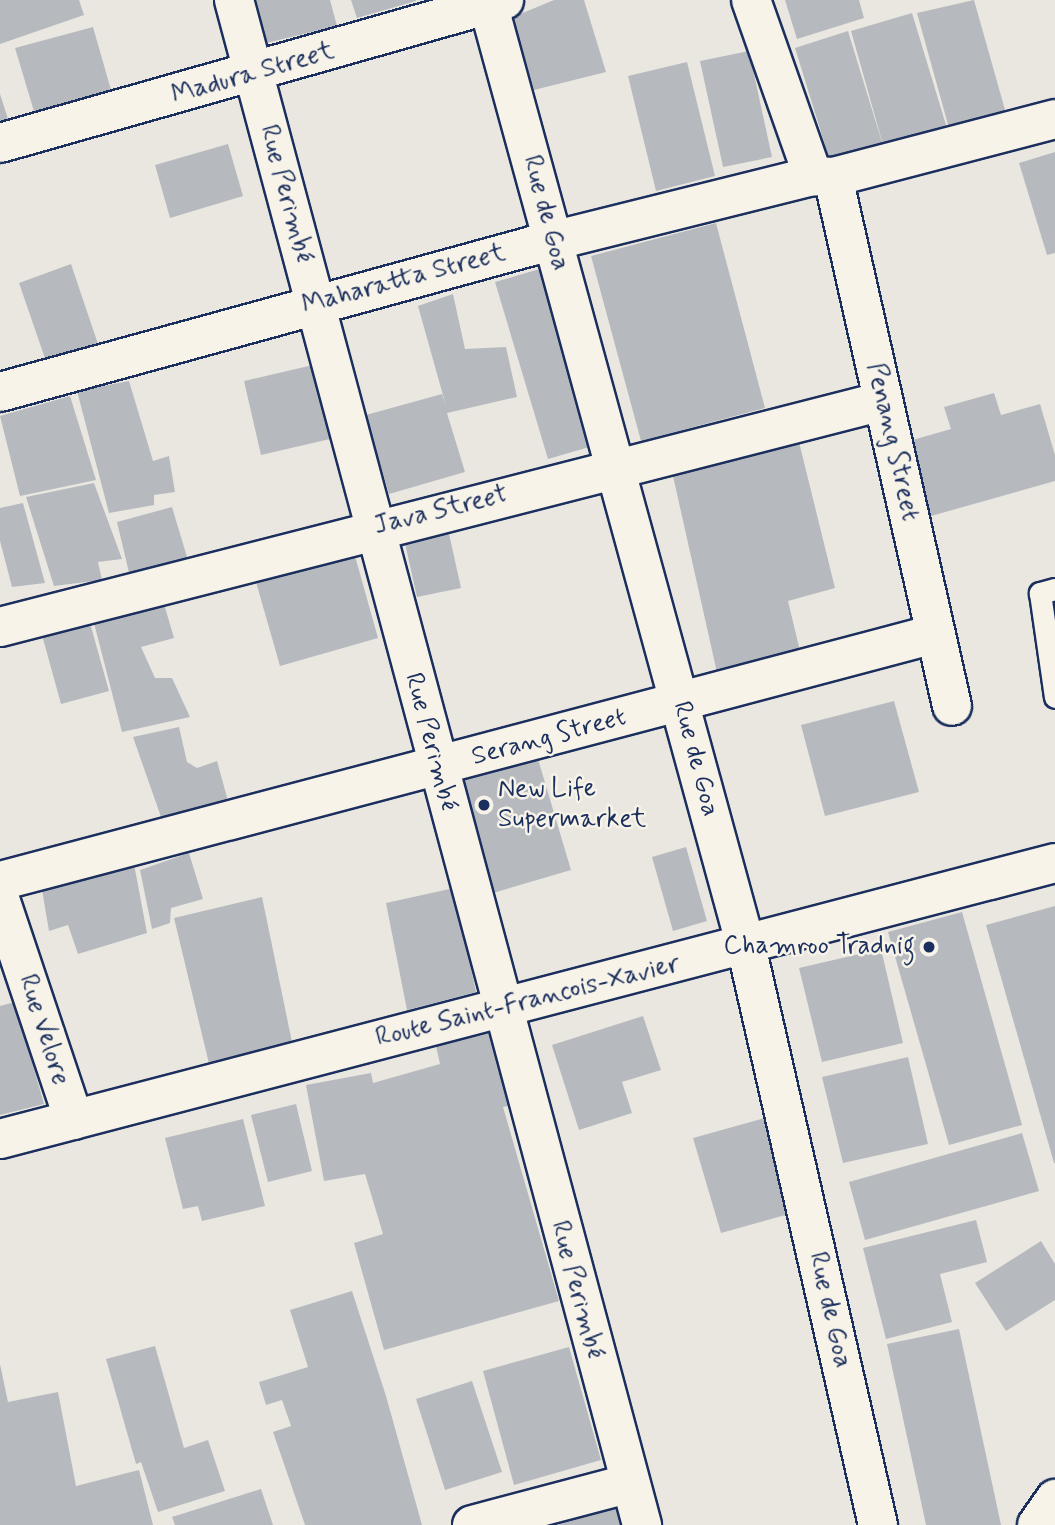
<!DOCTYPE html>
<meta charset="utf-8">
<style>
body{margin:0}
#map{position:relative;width:1055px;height:1525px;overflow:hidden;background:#eae7e0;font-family:Mynerve,sans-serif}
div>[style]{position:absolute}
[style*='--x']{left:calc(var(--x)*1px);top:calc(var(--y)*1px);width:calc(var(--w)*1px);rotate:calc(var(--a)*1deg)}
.building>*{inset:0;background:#b6babf}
.roads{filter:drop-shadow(2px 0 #1b2f5e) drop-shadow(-2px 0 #1b2f5e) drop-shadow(0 2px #1b2f5e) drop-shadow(0 -2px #1b2f5e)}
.service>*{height:21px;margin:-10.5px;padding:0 10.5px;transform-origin:10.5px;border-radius:10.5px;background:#f7f3e8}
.minor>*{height:38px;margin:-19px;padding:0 19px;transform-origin:19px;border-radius:19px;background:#f7f3e8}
.tertiary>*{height:38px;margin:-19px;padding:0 19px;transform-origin:19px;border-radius:19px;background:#f7f3e8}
.secondary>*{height:38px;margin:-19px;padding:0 19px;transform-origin:19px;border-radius:19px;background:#f7f3e8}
.dots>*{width:19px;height:19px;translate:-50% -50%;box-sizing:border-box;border:4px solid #f7f3e8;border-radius:50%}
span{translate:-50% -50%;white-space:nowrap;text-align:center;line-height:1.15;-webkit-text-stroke:5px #f7f3e8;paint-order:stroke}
.street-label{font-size:26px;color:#1b2f5e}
.poi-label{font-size:26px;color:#1b2f5e}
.left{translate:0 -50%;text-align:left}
.right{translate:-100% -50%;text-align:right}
</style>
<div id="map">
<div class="building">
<div style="clip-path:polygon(0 0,79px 0,84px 15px,0 44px)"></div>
<div style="clip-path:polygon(256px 0,330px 0,337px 26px,266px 43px)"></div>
<div style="clip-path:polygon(351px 0,416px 0,416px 1px,357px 18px)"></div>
<div style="clip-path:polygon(554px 0,584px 0,606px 72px,534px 90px,513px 17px)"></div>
<div style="clip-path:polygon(785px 0,859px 0,864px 18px,797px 39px)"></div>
<div style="clip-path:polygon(974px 0,1009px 124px,952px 139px,917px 13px)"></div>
<div style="clip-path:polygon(912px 13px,950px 138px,833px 171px,795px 48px,848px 31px,885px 152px,851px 31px)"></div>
<div style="clip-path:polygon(93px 27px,113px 97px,36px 118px,15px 48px)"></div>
<div style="clip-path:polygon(749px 51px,772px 157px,723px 167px,700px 61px)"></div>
<div style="clip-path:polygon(687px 62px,715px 176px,656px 191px,628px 76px)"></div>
<div style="clip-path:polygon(0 94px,9px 122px,0 124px)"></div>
<div style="clip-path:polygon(228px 144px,243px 196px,170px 218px,155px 165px)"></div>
<div style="clip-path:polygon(1055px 152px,1055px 253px,1047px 255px,1019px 163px)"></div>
<div style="clip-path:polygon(716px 223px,765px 408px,641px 441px,591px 256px)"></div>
<div style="clip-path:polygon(71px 264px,101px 353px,49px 370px,19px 283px)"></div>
<div style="clip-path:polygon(543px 268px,596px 445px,548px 459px,495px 282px)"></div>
<div style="clip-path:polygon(453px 294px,465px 349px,506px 347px,517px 397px,447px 413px,465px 472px,389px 494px,366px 415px,442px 394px,446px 406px,418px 306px)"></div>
<div style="clip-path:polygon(313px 365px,330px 439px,261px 455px,244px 381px)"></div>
<div style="clip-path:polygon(129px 381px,153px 461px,169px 456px,175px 492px,154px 495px,154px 505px,109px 513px,77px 391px)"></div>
<div style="clip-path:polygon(994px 393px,1001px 415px,1040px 404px,1055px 455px,1055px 481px,924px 518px,902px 443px,951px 429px,944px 407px)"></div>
<div style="clip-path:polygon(70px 396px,96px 480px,20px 496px,0 416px)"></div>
<div style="clip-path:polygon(799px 442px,835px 588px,788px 601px,801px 655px,718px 677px,673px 476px)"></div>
<div style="clip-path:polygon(94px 483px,122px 559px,98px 562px,102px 580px,54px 586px,26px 497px)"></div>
<div style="clip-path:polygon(23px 503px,45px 583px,12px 587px,0 541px,0 508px)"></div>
<div style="clip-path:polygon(172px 507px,190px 567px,131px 581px,117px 522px)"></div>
<div style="clip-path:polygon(446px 520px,461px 588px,417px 597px,402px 530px)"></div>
<div style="clip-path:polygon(355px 556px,378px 638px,280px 666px,254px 575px)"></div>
<div style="clip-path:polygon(164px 604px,174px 638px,141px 647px,155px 678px,172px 678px,190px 717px,122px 732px,94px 623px)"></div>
<div style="clip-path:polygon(90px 623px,109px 691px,61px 704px,42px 635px)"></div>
<div style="clip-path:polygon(894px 701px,919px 792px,825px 816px,801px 725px)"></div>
<div style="clip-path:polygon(179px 727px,187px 762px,197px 768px,217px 761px,228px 801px,161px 817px,133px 737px)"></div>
<div style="clip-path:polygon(535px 749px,571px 870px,493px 893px,456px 771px)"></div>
<div style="clip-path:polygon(686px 847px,707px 921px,673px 931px,652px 857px)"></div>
<div style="clip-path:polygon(189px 853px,203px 899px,171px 908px,170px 923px,152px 929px,140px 870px)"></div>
<div style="clip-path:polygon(134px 864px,147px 933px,78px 954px,68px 925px,49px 931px,41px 884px)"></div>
<div style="clip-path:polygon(454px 888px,476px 992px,407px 1010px,386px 903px)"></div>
<div style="clip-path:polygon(262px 897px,292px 1042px,211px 1072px,174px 918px)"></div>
<div style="clip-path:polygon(1055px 906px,1055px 1163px,1054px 1163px,986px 925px)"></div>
<div style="clip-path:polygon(962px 912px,1022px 1125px,949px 1145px,888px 932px)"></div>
<div style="clip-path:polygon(881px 949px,903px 1043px,822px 1062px,799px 968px)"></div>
<div style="clip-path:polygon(15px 1002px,44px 1104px,0 1115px,0 1006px)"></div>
<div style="clip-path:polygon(643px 1016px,661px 1070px,622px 1082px,632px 1113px,579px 1130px,552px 1045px)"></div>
<div style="clip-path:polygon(499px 1031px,516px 1104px,503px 1107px,559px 1301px,384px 1350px,354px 1243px,383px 1234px,365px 1174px,324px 1181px,306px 1085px,371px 1073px,373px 1083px,440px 1064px,436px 1046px)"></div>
<div style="clip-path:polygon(908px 1057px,928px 1144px,843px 1163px,822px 1077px)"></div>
<div style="clip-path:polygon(296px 1104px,312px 1171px,268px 1182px,251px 1115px)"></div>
<div style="clip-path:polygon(783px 1113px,811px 1208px,721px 1233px,693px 1138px)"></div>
<div style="clip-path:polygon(243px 1119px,265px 1206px,202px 1221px,198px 1206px,183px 1209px,165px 1138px)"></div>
<div style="clip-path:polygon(1022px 1133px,1039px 1191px,865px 1240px,849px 1182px)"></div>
<div style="clip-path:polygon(976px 1220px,987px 1262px,940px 1274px,952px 1322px,886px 1339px,863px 1248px)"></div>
<div style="clip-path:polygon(1041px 1241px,1055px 1264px,1055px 1300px,1006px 1331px,975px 1283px)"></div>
<div style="clip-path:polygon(352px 1291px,386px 1396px,422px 1525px,305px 1525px,273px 1432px,291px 1426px,282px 1400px,266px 1405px,259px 1382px,308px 1367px,290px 1310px)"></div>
<div style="clip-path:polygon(959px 1329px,1001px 1525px,926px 1525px,887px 1344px)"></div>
<div style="clip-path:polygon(155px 1346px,184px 1448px,208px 1440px,225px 1491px,158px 1512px,141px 1462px,136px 1464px,106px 1359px)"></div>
<div style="clip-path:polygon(569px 1347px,601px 1460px,514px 1485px,483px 1371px)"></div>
<div style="clip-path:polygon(0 1364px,8px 1402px,58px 1392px,76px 1486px,139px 1470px,153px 1525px,0 1525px)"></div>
<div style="clip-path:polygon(472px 1381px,502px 1472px,445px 1490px,416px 1399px)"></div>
<div style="clip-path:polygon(261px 1489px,273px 1525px,175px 1525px,172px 1517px)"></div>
<div style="clip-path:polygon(621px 1507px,626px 1525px,559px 1525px,559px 1524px)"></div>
</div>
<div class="roads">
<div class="service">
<div style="--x:1055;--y:589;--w:16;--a:165"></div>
<div style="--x:1040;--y:593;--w:105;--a:81.8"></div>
</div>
<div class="minor">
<div style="--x:234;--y:0;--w:1579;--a:75.02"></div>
<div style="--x:487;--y:0;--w:981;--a:74.69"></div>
<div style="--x:746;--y:946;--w:594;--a:77.16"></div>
<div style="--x:751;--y:0;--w:187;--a:70.6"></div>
<div style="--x:0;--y:143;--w:524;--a:-15.84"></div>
<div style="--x:833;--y:177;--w:542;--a:77.32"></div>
<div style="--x:0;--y:392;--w:552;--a:-15.35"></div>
<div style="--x:532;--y:246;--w:290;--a:-14"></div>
<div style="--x:813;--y:176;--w:20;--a:3"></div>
<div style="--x:833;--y:177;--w:229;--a:-14.6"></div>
<div style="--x:0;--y:627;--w:911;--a:-14.36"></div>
<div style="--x:0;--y:881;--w:967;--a:-14.8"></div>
<div style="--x:0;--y:899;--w:233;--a:71.5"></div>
<div style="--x:472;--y:1525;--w:160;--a:-14.8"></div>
</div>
<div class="tertiary">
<div style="--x:1037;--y:1525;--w:32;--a:-55"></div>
</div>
<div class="secondary">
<div style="--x:0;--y:1139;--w:1091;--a:-14.66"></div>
</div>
</div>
<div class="dots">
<div style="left:484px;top:805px;background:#1b2f5e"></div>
<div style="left:929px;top:947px;background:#1b2f5e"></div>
</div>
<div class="street-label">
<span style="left:253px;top:74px;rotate:-16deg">Madura Street</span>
<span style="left:285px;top:194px;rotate:75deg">Rue Perimbé</span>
<span style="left:545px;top:213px;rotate:75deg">Rue de Goa</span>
<span style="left:404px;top:280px;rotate:-15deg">Maharatta Street</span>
<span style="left:892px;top:442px;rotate:77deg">Penang Street</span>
<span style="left:441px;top:511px;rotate:-14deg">Java Street</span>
<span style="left:549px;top:738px;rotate:-15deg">Serang Street</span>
<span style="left:430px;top:742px;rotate:75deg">Rue Perimbé</span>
<span style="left:695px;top:759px;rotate:75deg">Rue de Goa</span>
<span style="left:528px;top:1002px;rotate:-14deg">Route Saint-Francois-Xavier</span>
<span style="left:43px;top:1030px;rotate:72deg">Rue Velore</span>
<span style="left:576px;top:1290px;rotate:75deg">Rue Perimbé</span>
<span style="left:829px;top:1310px;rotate:77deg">Rue de Goa</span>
</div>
<div class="poi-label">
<span class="left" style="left:498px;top:805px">New Life<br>Supermarket</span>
<span class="right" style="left:915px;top:947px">Chamroo Tradnig</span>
</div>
</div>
